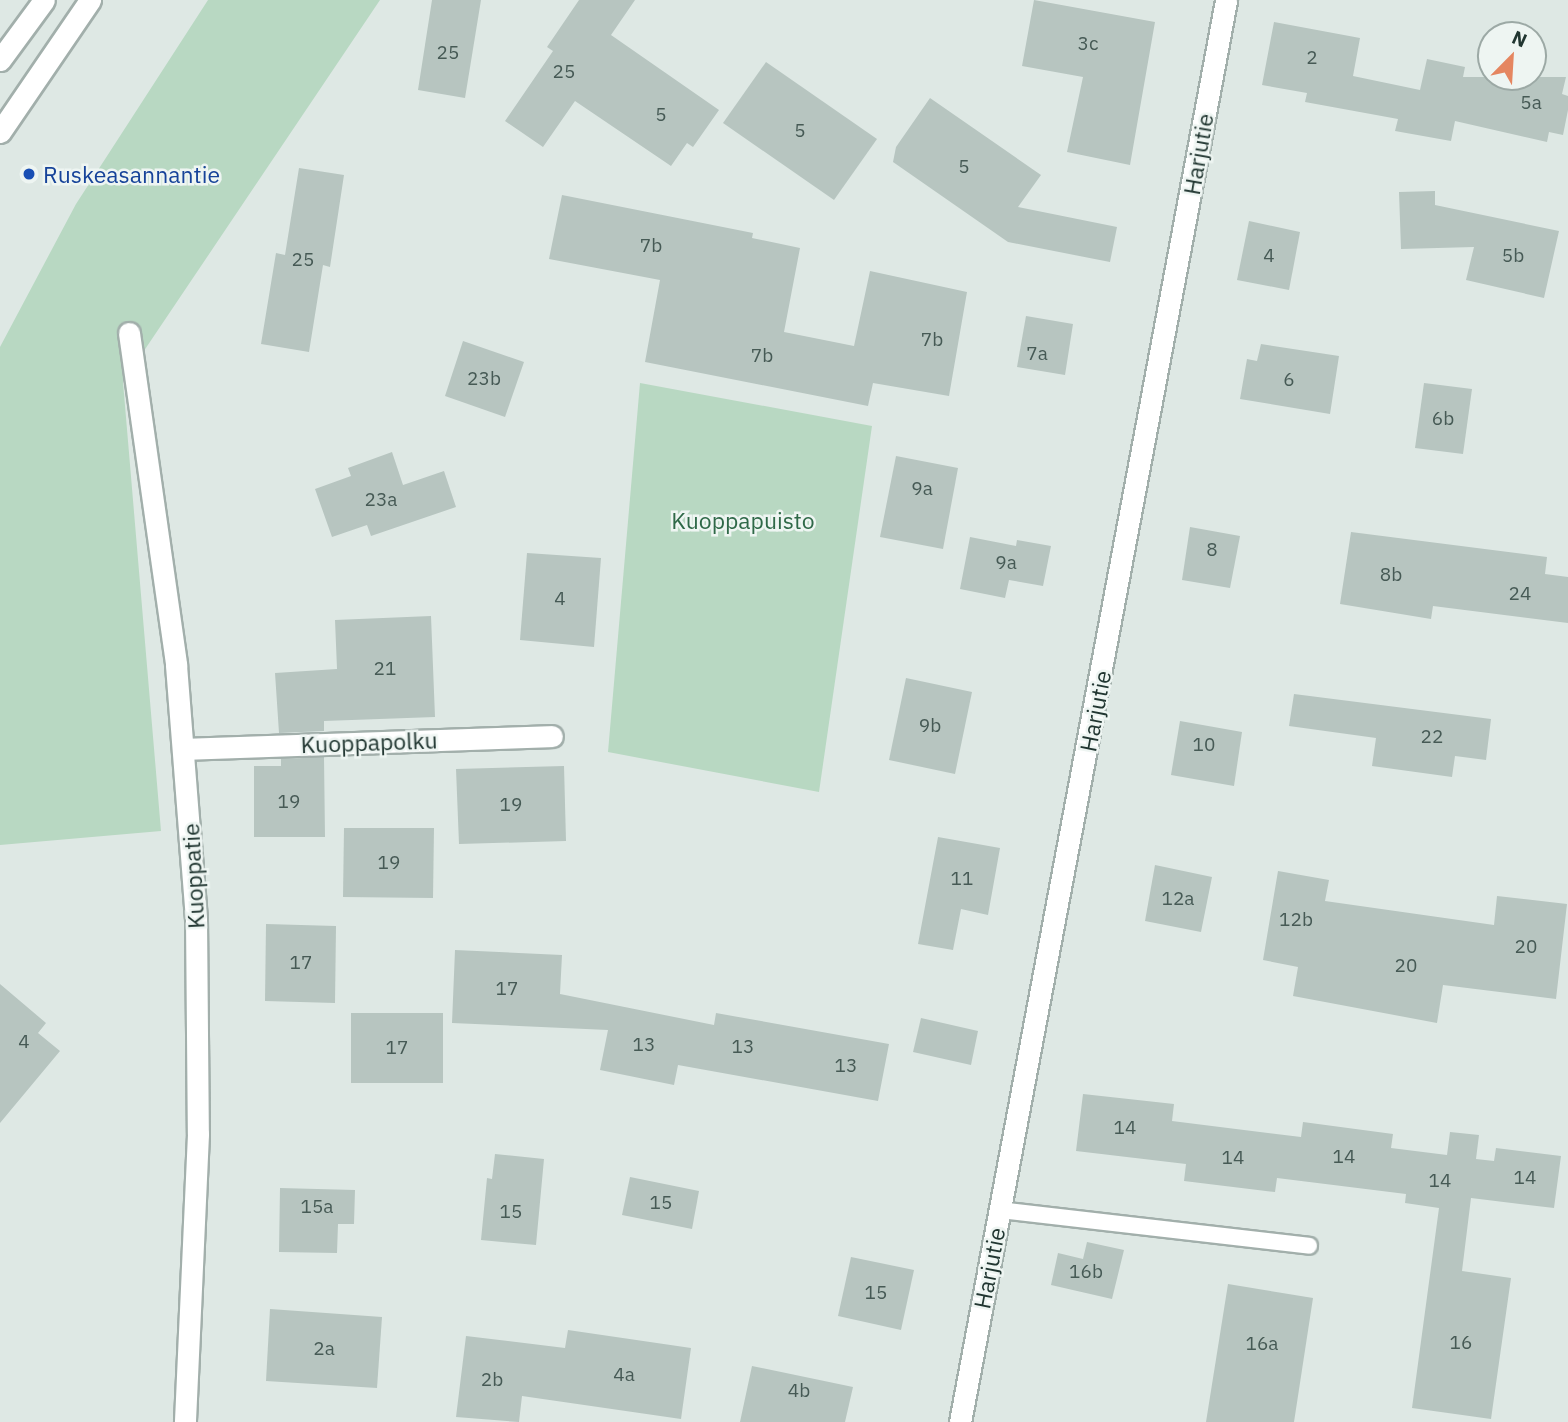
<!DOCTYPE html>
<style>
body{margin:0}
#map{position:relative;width:1568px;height:1422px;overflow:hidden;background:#dee8e4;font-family:"IBM Plex Sans",sans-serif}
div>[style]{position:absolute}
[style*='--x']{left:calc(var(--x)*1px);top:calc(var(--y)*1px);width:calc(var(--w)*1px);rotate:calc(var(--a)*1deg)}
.green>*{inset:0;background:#b8d8c2}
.building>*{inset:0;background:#b7c5c0}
.roads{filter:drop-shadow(2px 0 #a2afab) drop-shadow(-2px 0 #a2afab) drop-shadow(0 2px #a2afab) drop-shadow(0 -2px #a2afab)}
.service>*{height:16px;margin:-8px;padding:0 8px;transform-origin:8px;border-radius:8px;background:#fff}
.minor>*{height:21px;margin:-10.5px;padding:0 10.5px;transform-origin:10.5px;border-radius:10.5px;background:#fff}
.secondary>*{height:21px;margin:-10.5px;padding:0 10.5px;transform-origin:10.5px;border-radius:10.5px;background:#fff}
.dots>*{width:19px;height:19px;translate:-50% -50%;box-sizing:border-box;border:4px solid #eef5f2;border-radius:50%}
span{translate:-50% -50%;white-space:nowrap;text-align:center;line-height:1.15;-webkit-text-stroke:5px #eef5f2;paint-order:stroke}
.number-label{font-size:19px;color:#465a55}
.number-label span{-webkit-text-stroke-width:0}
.street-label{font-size:23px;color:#213631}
.transit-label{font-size:23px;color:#164399}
.left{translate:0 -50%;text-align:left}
.park-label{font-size:23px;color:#2f6948}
.north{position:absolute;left:1477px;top:21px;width:70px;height:70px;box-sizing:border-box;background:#eef5f2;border:2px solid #9ca9a5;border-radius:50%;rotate:24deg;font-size:19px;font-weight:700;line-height:28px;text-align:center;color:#213631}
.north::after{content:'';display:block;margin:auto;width:24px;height:32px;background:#e58660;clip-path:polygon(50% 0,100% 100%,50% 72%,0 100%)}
</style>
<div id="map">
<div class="green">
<div style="clip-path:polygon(208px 0,380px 0,123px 382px,161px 831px,0 845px,0 347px,76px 204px)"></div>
<div style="clip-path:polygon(640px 383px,872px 426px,819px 792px,608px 752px)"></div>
</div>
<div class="building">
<div style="clip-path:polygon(432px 0,481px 0,465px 98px,418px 90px)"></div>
<div style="clip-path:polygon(579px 0,635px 0,611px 35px,719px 110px,693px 147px,687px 143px,671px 166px,575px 101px,543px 147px,505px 121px,553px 51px,547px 47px)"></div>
<div style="clip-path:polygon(1034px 0,1155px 22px,1130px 165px,1067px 152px,1083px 77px,1022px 66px)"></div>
<div style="clip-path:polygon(1274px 22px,1360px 38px,1353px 76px,1420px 90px,1427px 59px,1465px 67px,1463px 77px,1566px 77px,1562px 94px,1568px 96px,1568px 110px,1563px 135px,1549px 132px,1547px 142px,1455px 121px,1451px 141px,1395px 131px,1398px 119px,1305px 102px,1307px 93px,1262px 85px)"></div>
<div style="clip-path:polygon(766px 62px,877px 139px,834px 200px,723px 123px)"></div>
<div style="clip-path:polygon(930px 98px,1041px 175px,1018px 207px,1117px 227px,1110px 262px,1008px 242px,893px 162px,896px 147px)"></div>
<div style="clip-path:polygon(299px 168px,344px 175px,330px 267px,323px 265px,309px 352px,261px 344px,276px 253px,285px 255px)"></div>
<div style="clip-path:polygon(1435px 191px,1435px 205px,1559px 231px,1544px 298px,1466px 280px,1474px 247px,1401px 249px,1399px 192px)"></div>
<div style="clip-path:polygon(562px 195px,753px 233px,752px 238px,800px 248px,784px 332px,854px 346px,870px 271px,967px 292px,949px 396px,873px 383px,868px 406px,645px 362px,660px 280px,549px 259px)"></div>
<div style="clip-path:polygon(1249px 221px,1300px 232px,1289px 290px,1237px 280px)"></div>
<div style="clip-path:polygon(1026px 316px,1073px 324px,1065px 375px,1017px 367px)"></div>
<div style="clip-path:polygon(463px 341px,524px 362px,505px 417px,445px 396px)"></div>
<div style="clip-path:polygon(1261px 344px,1339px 356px,1330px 414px,1240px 399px,1247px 359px,1257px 361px)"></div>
<div style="clip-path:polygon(1424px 383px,1472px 389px,1463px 454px,1415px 448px)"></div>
<div style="clip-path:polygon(392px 452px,403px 485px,444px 471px,456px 507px,371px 536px,367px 525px,332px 537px,315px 489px,351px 476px,348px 468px)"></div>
<div style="clip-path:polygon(896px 456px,958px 468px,943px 549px,880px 537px)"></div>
<div style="clip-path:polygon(1190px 527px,1240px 536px,1230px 588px,1182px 580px)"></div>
<div style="clip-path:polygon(1351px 532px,1547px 557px,1545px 574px,1568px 577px,1568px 623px,1433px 606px,1431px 619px,1340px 604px)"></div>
<div style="clip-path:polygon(970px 537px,1016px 546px,1017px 540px,1051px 546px,1043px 586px,1009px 580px,1005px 598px,960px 589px)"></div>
<div style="clip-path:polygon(527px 553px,601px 558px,594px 647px,520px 640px)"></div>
<div style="clip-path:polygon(431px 616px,435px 717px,324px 721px,324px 731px,279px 733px,275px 673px,337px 669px,335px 620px)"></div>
<div style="clip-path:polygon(906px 678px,972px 692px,955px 774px,889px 760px)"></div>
<div style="clip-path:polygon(1294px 694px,1491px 719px,1486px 760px,1455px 756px,1452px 777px,1372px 766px,1376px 738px,1289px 726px)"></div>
<div style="clip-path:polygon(1180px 721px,1242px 732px,1234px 786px,1171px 775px)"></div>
<div style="clip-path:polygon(324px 757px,325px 837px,254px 837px,254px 766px,281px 766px,281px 759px)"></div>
<div style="clip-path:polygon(564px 766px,566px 841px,459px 844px,456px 769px)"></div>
<div style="clip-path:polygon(344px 828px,434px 828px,433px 898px,343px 897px)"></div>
<div style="clip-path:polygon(938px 837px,1000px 848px,988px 915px,961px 909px,953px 950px,918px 944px)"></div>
<div style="clip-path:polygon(1155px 865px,1212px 877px,1201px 932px,1145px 921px)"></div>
<div style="clip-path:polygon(1278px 871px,1329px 880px,1325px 901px,1494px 925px,1497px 896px,1567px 904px,1556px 999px,1443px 985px,1437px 1023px,1293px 996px,1298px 967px,1263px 960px)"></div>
<div style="clip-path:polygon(266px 924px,336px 926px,335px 1003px,265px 1001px)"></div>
<div style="clip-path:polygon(455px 950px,562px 955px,560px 994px,714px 1025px,716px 1013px,889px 1044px,878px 1101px,678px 1065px,674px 1085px,600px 1070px,608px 1030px,452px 1023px)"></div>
<div style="clip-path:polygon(0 984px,46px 1023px,38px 1033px,60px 1051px,0 1123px)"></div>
<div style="clip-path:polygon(351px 1013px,443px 1013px,443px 1083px,351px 1083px)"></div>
<div style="clip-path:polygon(921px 1018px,978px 1031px,971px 1065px,913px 1052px)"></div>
<div style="clip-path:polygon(1083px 1094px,1174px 1104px,1172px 1121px,1301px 1137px,1303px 1122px,1393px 1134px,1391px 1148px,1447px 1155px,1450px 1132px,1479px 1135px,1476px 1159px,1494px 1161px,1496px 1148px,1561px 1156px,1554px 1208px,1471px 1198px,1462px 1271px,1511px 1278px,1491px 1419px,1412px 1408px,1439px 1208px,1405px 1203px,1406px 1194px,1277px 1178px,1275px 1192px,1184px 1181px,1186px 1164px,1076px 1151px)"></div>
<div style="clip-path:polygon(495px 1154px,544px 1159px,536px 1245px,481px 1240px,487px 1178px,492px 1179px)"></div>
<div style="clip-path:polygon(630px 1177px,699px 1191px,692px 1229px,622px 1215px)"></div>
<div style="clip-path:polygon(280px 1188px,355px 1190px,354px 1224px,338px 1224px,337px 1253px,279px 1252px)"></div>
<div style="clip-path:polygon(1087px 1242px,1124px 1250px,1112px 1299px,1051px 1285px,1058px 1253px,1083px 1259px)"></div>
<div style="clip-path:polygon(851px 1257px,914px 1270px,901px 1330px,838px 1316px)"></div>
<div style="clip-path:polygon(1228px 1284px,1313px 1298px,1294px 1422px,1206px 1422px)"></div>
<div style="clip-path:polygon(270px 1309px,382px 1317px,377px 1388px,266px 1381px)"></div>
<div style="clip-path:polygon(568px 1330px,691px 1348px,681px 1419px,522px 1396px,519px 1422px,456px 1417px,466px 1336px,565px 1348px)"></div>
<div style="clip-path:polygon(752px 1366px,853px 1387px,845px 1422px,740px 1422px)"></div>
</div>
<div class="roads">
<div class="service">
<div style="--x:1000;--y:1210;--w:311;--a:6.6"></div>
</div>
<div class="minor">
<div style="--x:129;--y:333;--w:335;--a:81.9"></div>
<div style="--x:176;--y:665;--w:255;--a:85.5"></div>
<div style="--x:196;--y:919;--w:215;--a:89.5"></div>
<div style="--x:198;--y:1134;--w:288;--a:92.6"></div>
<div style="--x:185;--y:749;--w:367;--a:-2"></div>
<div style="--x:960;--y:1422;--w:1447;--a:-79.4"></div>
</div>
<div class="secondary">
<div style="--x:0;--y:60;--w:74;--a:-53.7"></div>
<div style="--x:0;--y:132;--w:160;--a:-55.7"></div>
</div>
</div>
<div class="dots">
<div style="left:29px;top:174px;background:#1a4fb4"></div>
</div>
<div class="number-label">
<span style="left:1088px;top:44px">3c</span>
<span style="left:448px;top:53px">25</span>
<span style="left:1312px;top:58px">2</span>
<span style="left:564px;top:72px">25</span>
<span style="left:1531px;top:103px">5a</span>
<span style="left:661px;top:115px">5</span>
<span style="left:800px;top:131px">5</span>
<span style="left:964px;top:167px">5</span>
<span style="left:651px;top:246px">7b</span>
<span style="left:1269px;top:256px">4</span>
<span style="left:1513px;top:256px">5b</span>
<span style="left:303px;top:260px">25</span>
<span style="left:932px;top:340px">7b</span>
<span style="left:1037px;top:354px">7a</span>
<span style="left:762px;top:356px">7b</span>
<span style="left:484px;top:379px">23b</span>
<span style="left:1289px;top:380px">6</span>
<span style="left:1443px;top:419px">6b</span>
<span style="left:922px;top:489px">9a</span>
<span style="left:381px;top:500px">23a</span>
<span style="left:1212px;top:550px">8</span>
<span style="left:1006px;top:563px">9a</span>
<span style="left:1391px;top:575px">8b</span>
<span style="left:1520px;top:594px">24</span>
<span style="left:560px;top:599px">4</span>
<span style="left:385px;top:669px">21</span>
<span style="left:930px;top:726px">9b</span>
<span style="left:1432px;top:737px">22</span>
<span style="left:1204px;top:745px">10</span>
<span style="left:289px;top:802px">19</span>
<span style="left:511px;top:805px">19</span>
<span style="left:389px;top:863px">19</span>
<span style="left:962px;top:879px">11</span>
<span style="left:1178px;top:899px">12a</span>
<span style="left:1296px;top:920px">12b</span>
<span style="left:1526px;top:947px">20</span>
<span style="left:301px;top:963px">17</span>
<span style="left:1406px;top:966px">20</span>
<span style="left:507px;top:989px">17</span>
<span style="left:24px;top:1042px">4</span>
<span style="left:644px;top:1045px">13</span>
<span style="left:743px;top:1047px">13</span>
<span style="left:397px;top:1048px">17</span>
<span style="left:846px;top:1066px">13</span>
<span style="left:1125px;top:1128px">14</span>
<span style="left:1344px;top:1157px">14</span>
<span style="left:1233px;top:1158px">14</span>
<span style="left:1525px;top:1178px">14</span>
<span style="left:1440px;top:1181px">14</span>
<span style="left:661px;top:1203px">15</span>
<span style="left:317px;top:1207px">15a</span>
<span style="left:511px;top:1212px">15</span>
<span style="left:1086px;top:1272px">16b</span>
<span style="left:876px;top:1293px">15</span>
<span style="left:1461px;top:1343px">16</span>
<span style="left:1262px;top:1344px">16a</span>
<span style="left:324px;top:1349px">2a</span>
<span style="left:624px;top:1375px">4a</span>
<span style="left:492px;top:1380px">2b</span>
<span style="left:799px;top:1391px">4b</span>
</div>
<div class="street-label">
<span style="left:1198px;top:154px;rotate:-80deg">Harjutie</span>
<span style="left:1095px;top:711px;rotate:-79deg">Harjutie</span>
<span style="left:369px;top:742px;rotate:-2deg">Kuoppapolku</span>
<span style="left:193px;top:876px;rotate:-93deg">Kuoppatie</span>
<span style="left:989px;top:1268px;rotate:-79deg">Harjutie</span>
</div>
<div class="transit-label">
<span class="left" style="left:43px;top:174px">Ruskeasannantie</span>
</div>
<div class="park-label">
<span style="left:743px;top:520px">Kuoppapuisto</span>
</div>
<div class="north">N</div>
</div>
